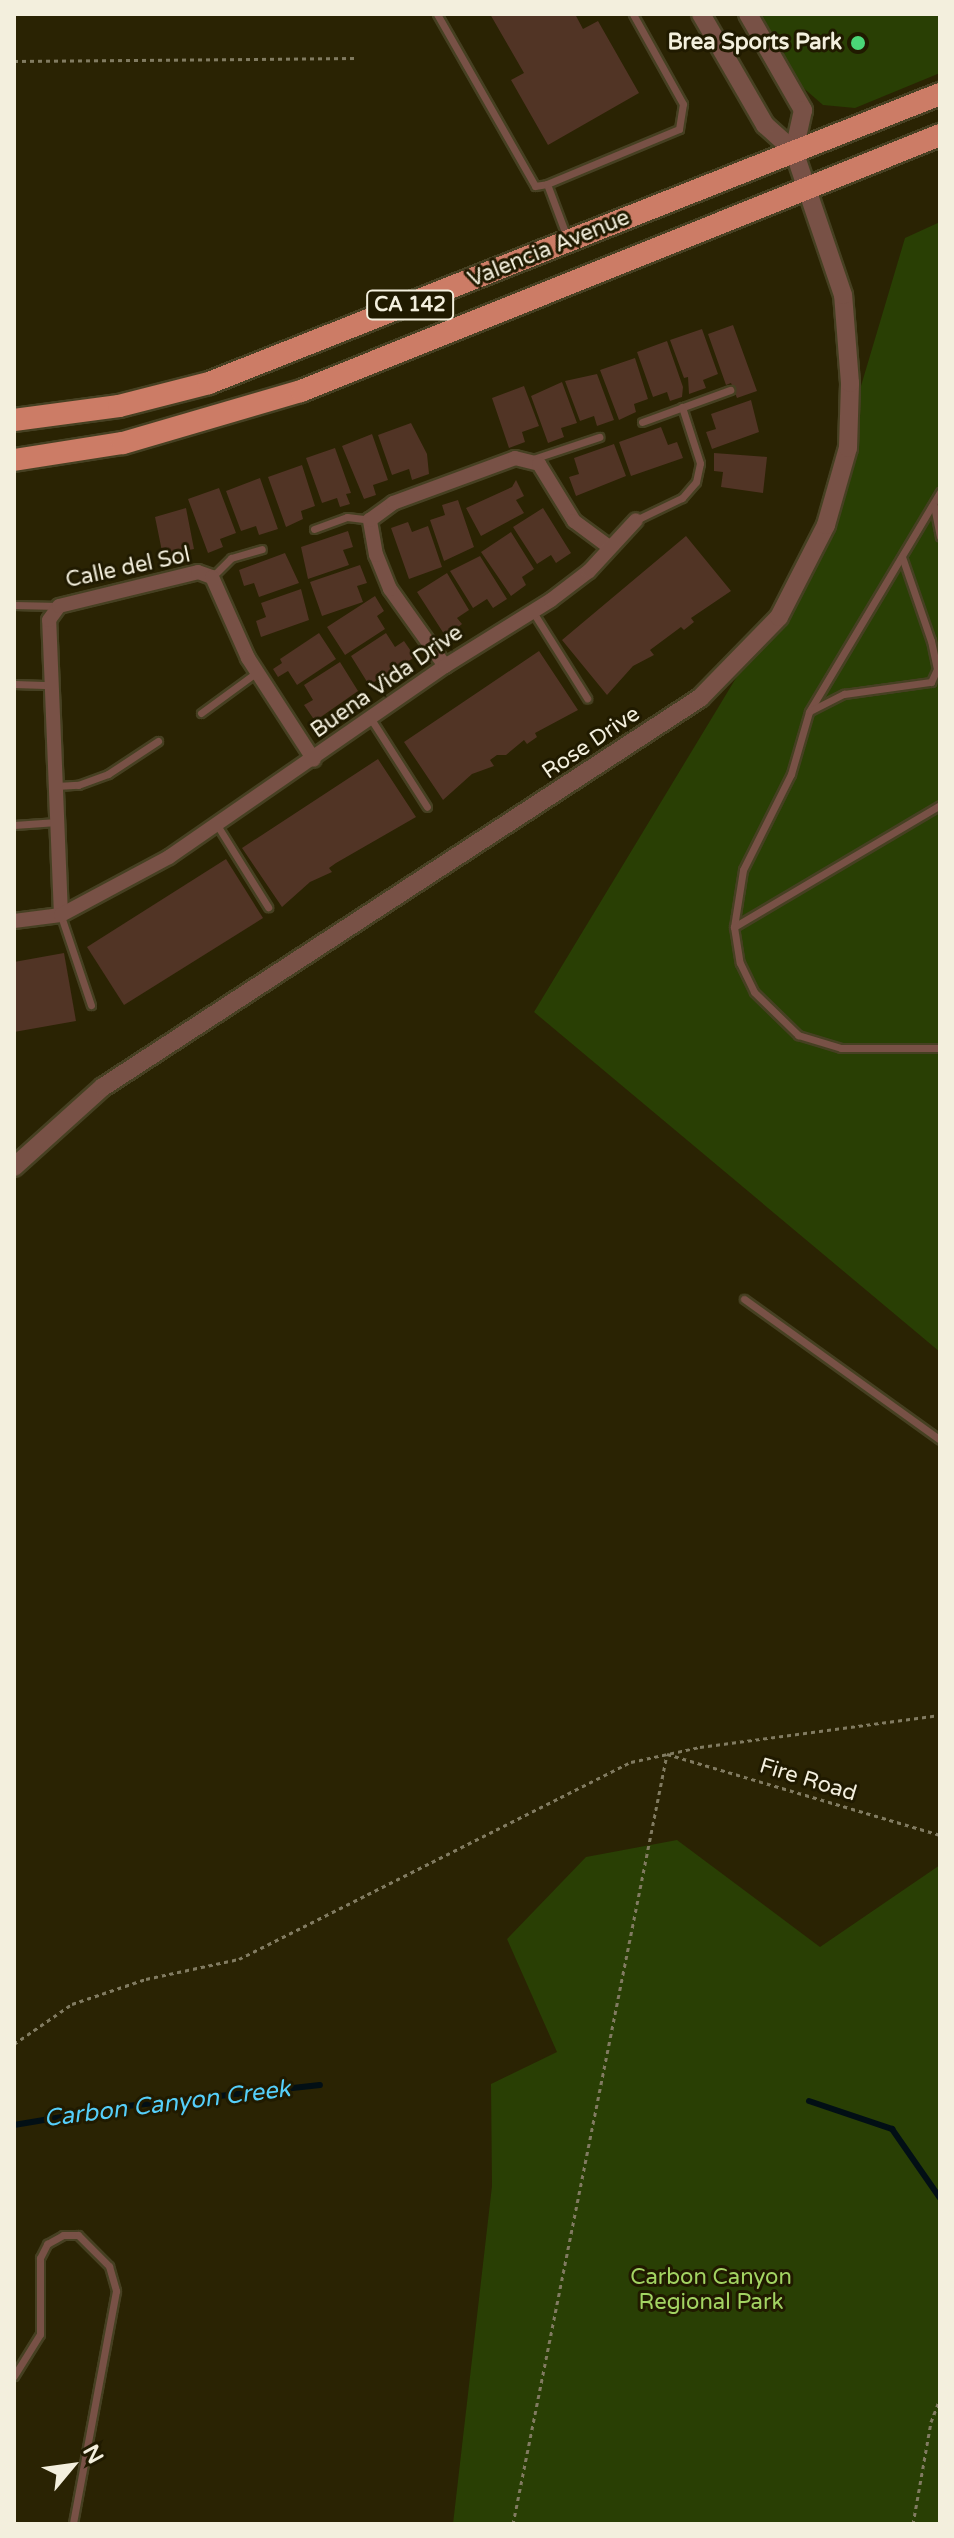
<!DOCTYPE html>
<style>
body{margin:0}
#map{position:relative;width:954px;height:2538px;overflow:hidden;background:#2a2303;font-family:"Varela Round",sans-serif}
div>[style]{position:absolute}
[style*='--x']{left:calc(var(--x)*1px);top:calc(var(--y)*1px);width:calc(var(--w)*1px);rotate:calc(var(--a)*1deg)}
.green>*{inset:0;background:#293f04}
.stream>*{height:6px;margin:-3px;padding:0 3px;transform-origin:3px;border-radius:3px;background:#020f15}
.building>*{inset:0;background:#513425}
.path>*{height:3px;margin-top:-1.5px;transform-origin:0;background:repeating-linear-gradient(90deg,#817b61 0 4px,transparent 0 8px)}
.roads{filter:drop-shadow(2px 0 #464022) drop-shadow(-2px 0 #464022) drop-shadow(0 2px #464022) drop-shadow(0 -2px #464022)}
.service>*{height:7px;margin:-3.5px;padding:0 3.5px;transform-origin:3.5px;border-radius:3.5px;background:#785146}
.minor>*{height:14px;margin:-7px;padding:0 7px;transform-origin:7px;border-radius:7px;background:#785146}
.tertiary>*{height:18px;margin:-9px;padding:0 9px;transform-origin:9px;border-radius:9px;background:#785146}
.primary>*{height:22px;margin:-11px;padding:0 11px;transform-origin:11px;border-radius:11px;background:#cc7c66}
.dots>*{width:22px;height:22px;translate:-50% -50%;box-sizing:border-box;border:4px solid #201a00;border-radius:50%}
span{translate:-50% -50%;white-space:nowrap;text-align:center;line-height:1.15;-webkit-text-stroke:6px #201a00;paint-order:stroke}
.shield-label span{padding:2px 6px;background:#201a00;border:2px solid;border-radius:6px;-webkit-text-stroke-width:0}
.shield-label{font-size:20px;color:#f3efdd;font-weight:700}
.poi-label{font-size:22px;color:#f3efdd;font-weight:700}
.right{translate:-100% -50%;text-align:right}
.street-label{font-size:22px;color:#f3efdd}
.park-label{font-size:22px;color:#a3d462}
.water-label{font-size:24px;color:#55cffa;font-style:italic}
.frame{position:absolute;inset:0;border:16px solid #f3efdd;pointer-events:none}
.north{position:absolute;left:32px;top:2426px;width:80px;height:80px;-webkit-text-stroke:6px #201a00;paint-order:stroke;rotate:61deg;font-size:22px;font-weight:700;line-height:32px;text-align:center;color:#f3efdd}
.north::after{content:'';display:block;margin:auto;width:28px;height:36px;background:#f3efdd;clip-path:polygon(50% 0,100% 100%,50% 72%,0 100%)}
</style>
<div id="map">
<div class="green">
<div style="clip-path:polygon(759px 14px,940px 14px,940px 73px,855px 108px,823px 105px,800px 85px)"></div>
<div style="clip-path:polygon(940px 222px,940px 1352px,534px 1012px,811px 554px,905px 238px)"></div>
<div style="clip-path:polygon(677px 1840px,820px 1947px,940px 1865px,940px 2524px,453px 2524px,492px 2186px,491px 2084px,557px 2052px,507px 1939px,586px 1857px)"></div>
</div>
<div class="stream">
<div style="--x:809;--y:2101;--w:88;--a:18.6"></div>
<div style="--x:892;--y:2129;--w:84;--a:55.2"></div>
<div style="--x:14;--y:2125;--w:115;--a:-9.5"></div>
<div style="--x:127;--y:2106;--w:194;--a:-6.2"></div>
</div>
<div class="building">
<div style="clip-path:polygon(490px 14px,575px 14px,583px 29px,598px 21px,639px 93px,548px 145px,511px 80px,524px 73px)"></div>
<div style="clip-path:polygon(733px 325px,757px 391px,737px 398px,731px 383px,726px 385px,708px 334px)"></div>
<div style="clip-path:polygon(702px 329px,718px 374px,703px 380px,706px 388px,689px 394px,688px 377px,684px 378px,670px 340px)"></div>
<div style="clip-path:polygon(667px 341px,683px 387px,682px 397px,670px 401px,667px 392px,653px 397px,637px 352px)"></div>
<div style="clip-path:polygon(635px 358px,648px 399px,634px 404px,636px 412px,619px 420px,600px 370px)"></div>
<div style="clip-path:polygon(597px 374px,614px 420px,597px 426px,594px 416px,580px 421px,565px 381px)"></div>
<div style="clip-path:polygon(562px 382px,577px 423px,561px 428px,564px 437px,548px 443px,531px 396px)"></div>
<div style="clip-path:polygon(524px 386px,539px 426px,522px 432px,525px 442px,509px 448px,492px 398px)"></div>
<div style="clip-path:polygon(751px 400px,759px 432px,712px 449px,706px 432px,716px 429px,711px 414px)"></div>
<div style="clip-path:polygon(411px 423px,427px 454px,429px 474px,412px 480px,409px 469px,392px 475px,378px 435px)"></div>
<div style="clip-path:polygon(661px 427px,668px 445px,677px 442px,683px 458px,631px 476px,619px 442px)"></div>
<div style="clip-path:polygon(372px 434px,388px 480px,373px 485px,376px 495px,364px 499px,342px 446px)"></div>
<div style="clip-path:polygon(614px 444px,626px 476px,576px 496px,569px 477px,579px 474px,574px 458px)"></div>
<div style="clip-path:polygon(335px 448px,351px 493px,346px 494px,350px 504px,340px 507px,337px 498px,322px 503px,306px 458px)"></div>
<div style="clip-path:polygon(714px 453px,767px 457px,763px 493px,721px 487px,723px 472px,714px 471px)"></div>
<div style="clip-path:polygon(302px 465px,315px 506px,301px 511px,303px 519px,286px 527px,268px 477px)"></div>
<div style="clip-path:polygon(260px 478px,278px 529px,259px 535px,256px 526px,241px 531px,226px 491px)"></div>
<div style="clip-path:polygon(516px 480px,524px 496px,516px 500px,524px 513px,481px 536px,466px 508px,512px 487px)"></div>
<div style="clip-path:polygon(219px 488px,236px 533px,220px 539px,223px 547px,208px 553px,188px 499px)"></div>
<div style="clip-path:polygon(458px 500px,474px 547px,444px 561px,430px 520px,445px 515px,442px 505px)"></div>
<div style="clip-path:polygon(186px 508px,194px 549px,179px 552px,181px 562px,165px 566px,155px 517px)"></div>
<div style="clip-path:polygon(543px 508px,571px 553px,556px 563px,551px 555px,537px 564px,513px 527px)"></div>
<div style="clip-path:polygon(408px 522px,412px 532px,428px 526px,442px 567px,409px 579px,391px 528px)"></div>
<div style="clip-path:polygon(348px 531px,353px 547px,343px 550px,349px 565px,308px 579px,301px 547px)"></div>
<div style="clip-path:polygon(511px 532px,534px 569px,522px 577px,526px 585px,511px 596px,481px 552px)"></div>
<div style="clip-path:polygon(686px 536px,731px 591px,691px 618px,694px 622px,684px 630px,681px 627px,650px 650px,654px 655px,633px 666px,607px 695px,562px 640px)"></div>
<div style="clip-path:polygon(285px 553px,299px 583px,259px 597px,254px 583px,244px 586px,239px 570px)"></div>
<div style="clip-path:polygon(480px 556px,507px 599px,493px 608px,487px 599px,473px 608px,450px 571px)"></div>
<div style="clip-path:polygon(360px 565px,367px 583px,357px 586px,363px 602px,322px 616px,310px 582px)"></div>
<div style="clip-path:polygon(447px 573px,469px 610px,457px 618px,462px 624px,446px 637px,417px 592px)"></div>
<div style="clip-path:polygon(301px 589px,309px 620px,261px 637px,256px 621px,266px 617px,261px 603px)"></div>
<div style="clip-path:polygon(375px 596px,384px 611px,377px 616px,385px 629px,345px 655px,327px 627px)"></div>
<div style="clip-path:polygon(319px 633px,336px 659px,297px 685px,288px 671px,278px 677px,273px 669px,282px 663px,280px 659px)"></div>
<div style="clip-path:polygon(386px 633px,395px 647px,404px 641px,415px 657px,369px 685px,351px 656px)"></div>
<div style="clip-path:polygon(539px 651px,578px 710px,535px 733px,537px 737px,527px 744px,524px 740px,506px 755px,497px 755px,490px 760px,494px 766px,472px 774px,443px 800px,404px 742px)"></div>
<div style="clip-path:polygon(340px 662px,358px 691px,315px 721px,304px 705px,313px 700px,304px 685px)"></div>
<div style="clip-path:polygon(378px 759px,416px 817px,336px 863px,329px 868px,332px 872px,310px 882px,282px 907px,242px 848px)"></div>
<div style="clip-path:polygon(226px 859px,263px 918px,124px 1005px,87px 947px)"></div>
<div style="clip-path:polygon(64px 953px,76px 1021px,14px 1032px,14px 962px)"></div>
</div>
<div class="path">
<div style="--x:14;--y:61;--w:342;--a:-0.5"></div>
<div style="--x:14;--y:2044;--w:70;--a:-34.6"></div>
<div style="--x:72;--y:2004;--w:78;--a:-18.7"></div>
<div style="--x:146;--y:1979;--w:95;--a:-12.1"></div>
<div style="--x:239;--y:1959;--w:439;--a:-26.7"></div>
<div style="--x:631;--y:1762;--w:71;--a:-12.3"></div>
<div style="--x:700;--y:1747;--w:242;--a:-7.6"></div>
<div style="--x:513;--y:2524;--w:785;--a:-78.69"></div>
<div style="--x:667;--y:1754;--w:285;--a:16.5"></div>
<div style="--x:913;--y:2524;--w:104;--a:-80"></div>
<div style="--x:931;--y:2422;--w:25;--a:-69"></div>
</div>
<div class="roads">
<div class="service">
<div style="--x:437;--y:14;--w:198;--a:60.3"></div>
<div style="--x:535;--y:186;--w:12;--a:-9"></div>
<div style="--x:547;--y:184;--w:60;--a:69.4"></div>
<div style="--x:547;--y:184;--w:143;--a:-22.6"></div>
<div style="--x:679;--y:129;--w:25;--a:-81"></div>
<div style="--x:683;--y:104;--w:103;--a:-119.1"></div>
<div style="--x:642;--y:422;--w:94;--a:-20"></div>
<div style="--x:533;--y:459;--w:70;--a:-18.4"></div>
<div style="--x:940;--y:492;--w:256;--a:120.8"></div>
<div style="--x:809;--y:712;--w:65;--a:106.2"></div>
<div style="--x:791;--y:774;--w:107;--a:116.6"></div>
<div style="--x:743;--y:870;--w:58;--a:99"></div>
<div style="--x:734;--y:927;--w:36;--a:81"></div>
<div style="--x:740;--y:963;--w:32;--a:64"></div>
<div style="--x:754;--y:992;--w:62;--a:44.3"></div>
<div style="--x:798;--y:1035;--w:45;--a:16.8"></div>
<div style="--x:841;--y:1048;--w:99;--a:0"></div>
<div style="--x:934;--y:506;--w:31;--a:79"></div>
<div style="--x:636;--y:520;--w:51;--a:-25.6"></div>
<div style="--x:682;--y:498;--w:21;--a:-49"></div>
<div style="--x:696;--y:482;--w:19;--a:-78"></div>
<div style="--x:700;--y:463;--w:59;--a:-107.8"></div>
<div style="--x:314;--y:529;--w:35;--a:-20"></div>
<div style="--x:347;--y:517;--w:23;--a:7"></div>
<div style="--x:212;--y:577;--w:27;--a:-45"></div>
<div style="--x:231;--y:558;--w:32;--a:-16"></div>
<div style="--x:14;--y:605;--w:45;--a:1.3"></div>
<div style="--x:533;--y:612;--w:102;--a:57.9"></div>
<div style="--x:14;--y:684;--w:38;--a:2"></div>
<div style="--x:810;--y:711;--w:38;--a:-27"></div>
<div style="--x:844;--y:694;--w:88;--a:-7.9"></div>
<div style="--x:931;--y:682;--w:14;--a:-65"></div>
<div style="--x:937;--y:669;--w:29;--a:-102"></div>
<div style="--x:931;--y:641;--w:89;--a:-109"></div>
<div style="--x:201;--y:713;--w:69;--a:-36.2"></div>
<div style="--x:371;--y:719;--w:104;--a:57.5"></div>
<div style="--x:56;--y:786;--w:22;--a:-3"></div>
<div style="--x:78;--y:785;--w:32;--a:-20"></div>
<div style="--x:108;--y:774;--w:60;--a:-33.4"></div>
<div style="--x:14;--y:825;--w:43;--a:-4"></div>
<div style="--x:217;--y:825;--w:97;--a:58.1"></div>
<div style="--x:61;--y:916;--w:94;--a:71.4"></div>
<div style="--x:734;--y:927;--w:239;--a:-30.6"></div>
<div style="--x:744;--y:1299;--w:241;--a:35.7"></div>
<div style="--x:14;--y:2376;--w:49;--a:-58.2"></div>
<div style="--x:40;--y:2334;--w:76;--a:-90"></div>
<div style="--x:40;--y:2258;--w:16;--a:-63"></div>
<div style="--x:47;--y:2244;--w:18;--a:-29"></div>
<div style="--x:63;--y:2235;--w:15;--a:0"></div>
<div style="--x:78;--y:2235;--w:44;--a:45"></div>
<div style="--x:109;--y:2266;--w:26;--a:74"></div>
<div style="--x:116;--y:2291;--w:237;--a:100.5"></div>
</div>
<div class="minor">
<div style="--x:445;--y:666;--w:95;--a:-125.5"></div>
<div style="--x:390;--y:589;--w:37;--a:-112"></div>
<div style="--x:376;--y:555;--w:36;--a:-100"></div>
<div style="--x:370;--y:520;--w:29;--a:-36"></div>
<div style="--x:393;--y:503;--w:130;--a:-20.2"></div>
<div style="--x:515;--y:458;--w:25;--a:14"></div>
<div style="--x:539;--y:464;--w:67;--a:58.4"></div>
<div style="--x:574;--y:521;--w:44;--a:36.6"></div>
<div style="--x:61;--y:915;--w:295;--a:-92.3"></div>
<div style="--x:49;--y:620;--w:17;--a:-54"></div>
<div style="--x:59;--y:606;--w:143;--a:-13.7"></div>
<div style="--x:198;--y:572;--w:15;--a:20"></div>
<div style="--x:212;--y:577;--w:89;--a:66"></div>
<div style="--x:248;--y:658;--w:121;--a:57.1"></div>
<div style="--x:14;--y:921;--w:47;--a:-7.3"></div>
<div style="--x:61;--y:915;--w:123;--a:-28.2"></div>
<div style="--x:169;--y:857;--w:336;--a:-34.7"></div>
<div style="--x:445;--y:666;--w:125;--a:-31.9"></div>
<div style="--x:551;--y:600;--w:48;--a:-37.3"></div>
<div style="--x:589;--y:571;--w:69;--a:-47.3"></div>
</div>
<div class="tertiary">
<div style="--x:748;--y:14;--w:111;--a:60.2"></div>
<div style="--x:803;--y:110;--w:42;--a:102.4"></div>
<div style="--x:14;--y:1167;--w:120;--a:-42"></div>
<div style="--x:103;--y:1087;--w:713;--a:-33.09"></div>
<div style="--x:700;--y:698;--w:113;--a:-45.7"></div>
<div style="--x:779;--y:617;--w:103;--a:-62.9"></div>
<div style="--x:826;--y:525;--w:80;--a:-74.1"></div>
<div style="--x:848;--y:448;--w:65;--a:-88.2"></div>
<div style="--x:850;--y:383;--w:88;--a:-94.5"></div>
<div style="--x:843;--y:295;--w:152;--a:-108.8"></div>
<div style="--x:794;--y:151;--w:39;--a:-138"></div>
<div style="--x:765;--y:125;--w:128;--a:-120"></div>
</div>
<div class="primary">
<div style="--x:14;--y:420;--w:106;--a:-7.6"></div>
<div style="--x:119;--y:406;--w:93;--a:-14.3"></div>
<div style="--x:209;--y:383;--w:786;--a:-21.57"></div>
<div style="--x:14;--y:460;--w:110;--a:-8.9"></div>
<div style="--x:123;--y:443;--w:185;--a:-16.3"></div>
<div style="--x:301;--y:391;--w:688;--a:-21.83"></div>
</div>
</div>
<div class="dots">
<div style="left:858px;top:43px;background:#4ad777"></div>
</div>
<div class="shield-label">
<span style="left:410px;top:305px">CA 142</span>
</div>
<div class="poi-label">
<span class="right" style="left:842px;top:43px">Brea Sports Park</span>
</div>
<div class="street-label">
<span style="left:549px;top:249px;rotate:-22deg">Valencia Avenue</span>
<span style="left:128px;top:568px;rotate:-12deg">Calle del Sol</span>
<span style="left:387px;top:682px;rotate:-35deg">Buena Vida Drive</span>
<span style="left:591px;top:743px;rotate:-34deg">Rose Drive</span>
<span style="left:808px;top:1780px;rotate:17deg">Fire Road</span>
</div>
<div class="park-label">
<span style="left:711px;top:2290px">Carbon Canyon<br>Regional Park</span>
</div>
<div class="water-label">
<span style="left:167px;top:2104px;rotate:-7deg">Carbon Canyon Creek</span>
</div>
<div class="frame"></div>
<div class="north">N</div>
</div>
